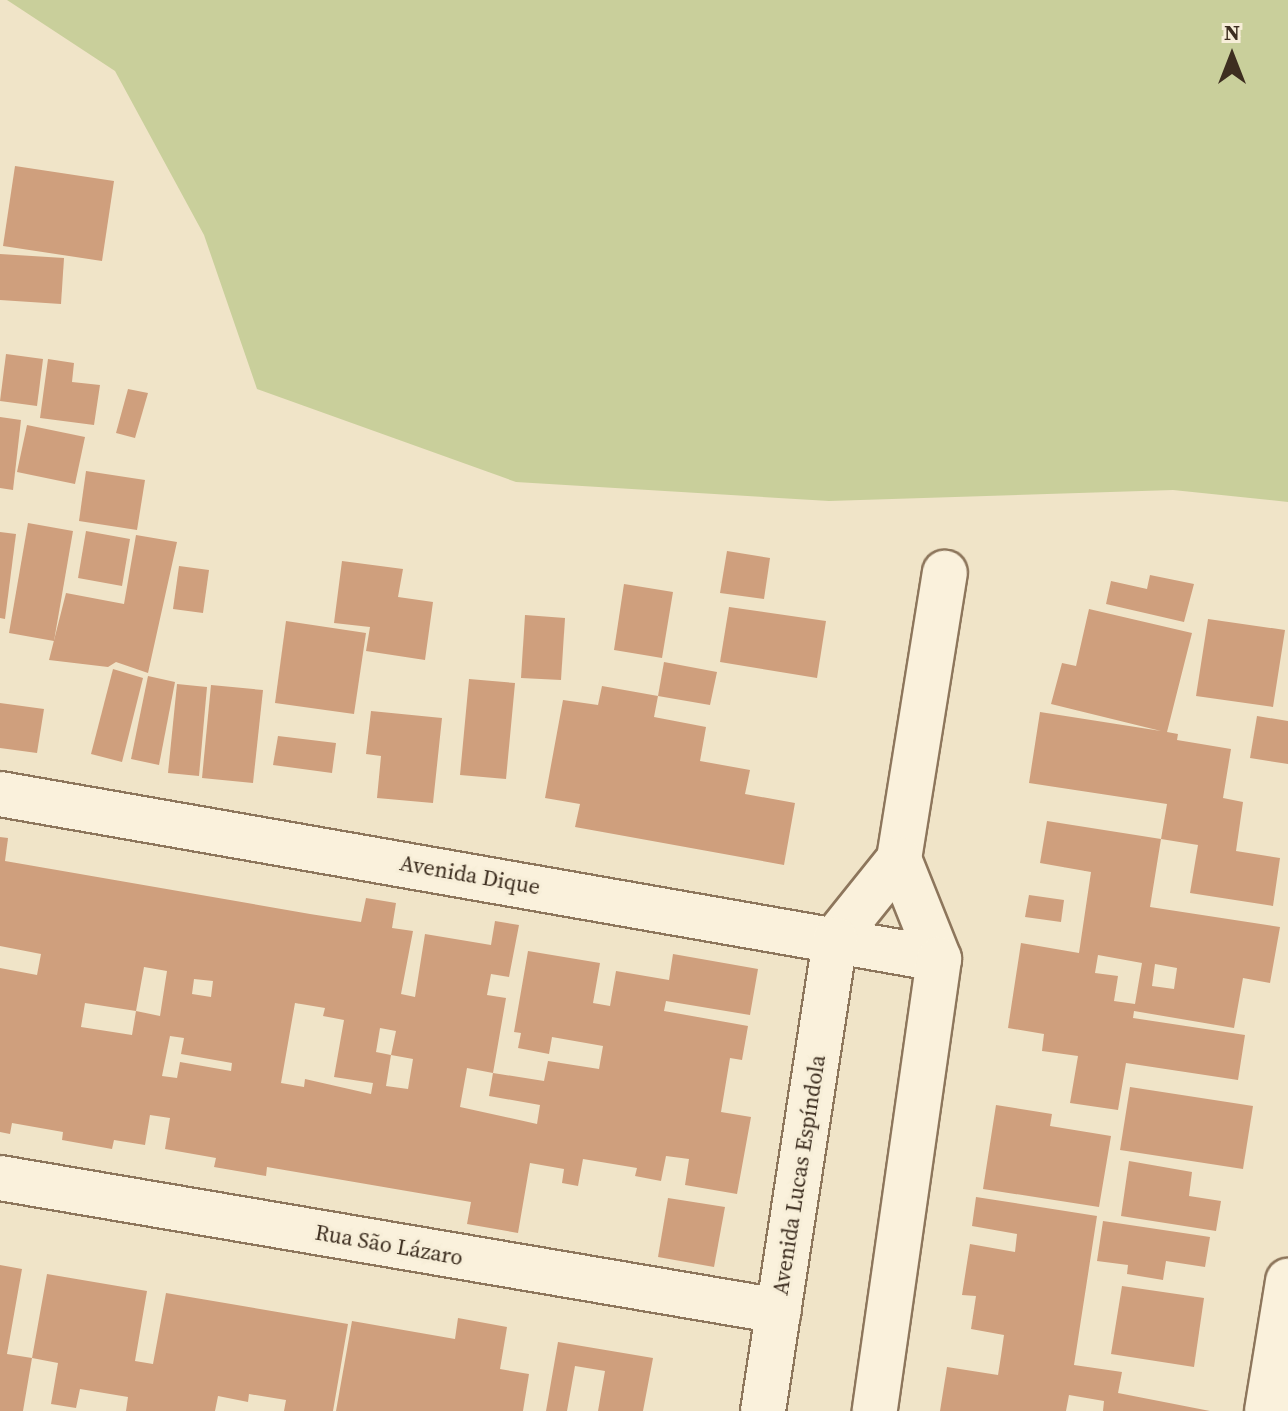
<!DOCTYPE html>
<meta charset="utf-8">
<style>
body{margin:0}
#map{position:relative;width:1288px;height:1411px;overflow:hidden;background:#f0e4c8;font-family:"Source Serif 4",serif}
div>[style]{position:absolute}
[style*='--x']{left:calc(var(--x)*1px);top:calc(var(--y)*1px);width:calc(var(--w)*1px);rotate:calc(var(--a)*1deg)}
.green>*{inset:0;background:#c9cf9b}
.building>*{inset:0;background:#cf9f7d}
.roads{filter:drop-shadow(2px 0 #8d765c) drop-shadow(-2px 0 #8d765c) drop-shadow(0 2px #8d765c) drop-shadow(0 -2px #8d765c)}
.minor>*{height:44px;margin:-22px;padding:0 22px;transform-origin:22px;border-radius:22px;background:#faf1dc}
span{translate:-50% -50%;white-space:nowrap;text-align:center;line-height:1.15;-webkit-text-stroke:6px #f7eed8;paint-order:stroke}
.street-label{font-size:22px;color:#3d2e20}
.north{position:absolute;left:1192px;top:16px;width:80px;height:80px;-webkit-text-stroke:6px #f7eed8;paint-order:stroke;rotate:0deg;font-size:22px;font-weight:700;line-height:32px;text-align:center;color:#3d2e20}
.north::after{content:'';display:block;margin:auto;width:28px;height:36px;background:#3d2e20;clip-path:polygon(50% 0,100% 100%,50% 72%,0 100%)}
</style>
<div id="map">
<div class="green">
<div style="clip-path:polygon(7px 0,1288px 0,1288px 502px,1173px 490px,829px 501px,516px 482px,257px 389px,204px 235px,115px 71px)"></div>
</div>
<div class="building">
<div style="clip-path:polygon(15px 166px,114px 181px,102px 261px,3px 246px)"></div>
<div style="clip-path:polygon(0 254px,64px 258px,61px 304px,0 300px)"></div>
<div style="clip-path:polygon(6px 354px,43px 359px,37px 406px,0 401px)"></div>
<div style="clip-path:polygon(48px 359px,74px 363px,72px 382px,100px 385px,94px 425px,40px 418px)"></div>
<div style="clip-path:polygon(128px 389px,148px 393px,135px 438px,116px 433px)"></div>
<div style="clip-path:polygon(0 417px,21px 420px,13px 490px,0 488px)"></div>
<div style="clip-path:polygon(27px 425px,85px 437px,75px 484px,17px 472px)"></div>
<div style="clip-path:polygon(86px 471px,145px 480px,137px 530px,79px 521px)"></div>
<div style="clip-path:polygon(28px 523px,73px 531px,54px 641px,9px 633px)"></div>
<div style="clip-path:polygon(86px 531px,130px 539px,122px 586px,78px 578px)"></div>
<div style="clip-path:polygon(0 532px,16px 534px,5px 619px,0 618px)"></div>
<div style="clip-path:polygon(136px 535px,177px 542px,148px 673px,116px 662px,108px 667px,49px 660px,66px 593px,124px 604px)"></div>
<div style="clip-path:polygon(727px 551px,770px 558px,764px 599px,720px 593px)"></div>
<div style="clip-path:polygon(342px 561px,403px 569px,398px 597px,433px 602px,425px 660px,366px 651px,370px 627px,334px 623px)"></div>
<div style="clip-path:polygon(179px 566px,209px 570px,203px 613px,173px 609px)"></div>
<div style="clip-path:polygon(1150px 575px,1194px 584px,1184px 622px,1106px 604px,1111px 581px,1147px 589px)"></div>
<div style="clip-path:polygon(624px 584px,673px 592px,662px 658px,614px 650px)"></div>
<div style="clip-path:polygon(729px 607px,826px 621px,817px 678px,720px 662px)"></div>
<div style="clip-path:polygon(1089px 609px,1192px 633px,1167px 732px,1178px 734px,1177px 740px,1231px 749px,1223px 798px,1243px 802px,1236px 851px,1280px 858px,1273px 906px,1190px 893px,1198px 845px,1161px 839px,1167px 804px,1029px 783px,1040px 712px,1161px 731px,1051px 704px,1062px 663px,1076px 666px)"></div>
<div style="clip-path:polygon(525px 615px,565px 618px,561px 680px,521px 678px)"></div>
<div style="clip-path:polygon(1208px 619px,1285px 630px,1273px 707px,1196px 696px)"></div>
<div style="clip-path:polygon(286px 621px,366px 633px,354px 714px,275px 703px)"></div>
<div style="clip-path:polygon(664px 662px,717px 672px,710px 705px,658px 696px)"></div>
<div style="clip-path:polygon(113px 669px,143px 678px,122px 762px,91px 754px)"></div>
<div style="clip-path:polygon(148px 676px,175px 682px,159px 765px,131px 759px)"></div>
<div style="clip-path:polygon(469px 679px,515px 683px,506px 779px,460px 775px)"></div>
<div style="clip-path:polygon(177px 684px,207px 687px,199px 776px,168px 773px)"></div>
<div style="clip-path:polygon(211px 685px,263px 690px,253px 783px,202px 778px)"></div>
<div style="clip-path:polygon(602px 686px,658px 696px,654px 717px,706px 727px,700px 761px,750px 770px,745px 794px,795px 803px,784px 865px,575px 827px,580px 804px,545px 798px,563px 700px,598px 705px)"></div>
<div style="clip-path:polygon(0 703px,44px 709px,37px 753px,0 748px)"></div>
<div style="clip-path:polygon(371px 711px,442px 718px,433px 803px,377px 798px,381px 756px,366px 754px)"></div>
<div style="clip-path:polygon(1257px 716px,1288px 721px,1288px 764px,1250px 758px)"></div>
<div style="clip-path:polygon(278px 736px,336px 743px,332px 773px,273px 765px)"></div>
<div style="clip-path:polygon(evenodd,1047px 821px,1161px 839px,1150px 907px,1280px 927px,1270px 983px,1243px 978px,1234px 1028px,1134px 1011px,1133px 1018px,1245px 1035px,1238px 1080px,1126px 1063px,1118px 1110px,1070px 1103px,1078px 1056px,1042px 1051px,1044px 1034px,1008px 1028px,1021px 943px,1079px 953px,1091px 872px,1040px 863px,1047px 821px,1098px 955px,1142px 963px,1135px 1004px,1114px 1001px,1118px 976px,1095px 973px,1098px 955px,1047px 821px,1155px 964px,1177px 968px,1174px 989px,1152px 986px,1155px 964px)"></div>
<div style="clip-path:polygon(evenodd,0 837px,8px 838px,5px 861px,310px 914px,361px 922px,366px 898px,396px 903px,392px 928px,413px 931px,401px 994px,415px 997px,425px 934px,491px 945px,495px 921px,519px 925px,509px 977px,491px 974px,487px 995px,506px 998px,493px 1073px,544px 1081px,548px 1061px,599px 1069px,603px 1046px,552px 1037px,549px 1054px,518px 1048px,521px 1033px,514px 1032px,528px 951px,600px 963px,593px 1003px,610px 1006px,616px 971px,669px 980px,673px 954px,758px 969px,750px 1015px,666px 1001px,664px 1011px,748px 1026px,742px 1060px,730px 1058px,721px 1112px,751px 1117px,737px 1194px,685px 1185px,689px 1159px,666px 1156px,661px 1181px,635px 1176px,637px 1168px,583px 1159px,578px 1186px,562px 1183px,564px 1169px,530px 1163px,518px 1233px,467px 1224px,471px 1202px,267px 1167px,266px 1176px,214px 1167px,216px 1158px,165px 1149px,170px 1118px,150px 1115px,145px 1145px,114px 1140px,112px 1149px,62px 1140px,63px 1132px,12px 1123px,10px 1134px,0 1132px,0 968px,37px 975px,41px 954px,0 946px,0 837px,144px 967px,167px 971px,160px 1016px,136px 1011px,144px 967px,0 837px,194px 979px,213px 981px,211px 997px,192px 994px,194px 979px,0 837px,85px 1003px,136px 1011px,132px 1035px,81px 1027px,85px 1003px,0 837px,295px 1003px,325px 1008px,323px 1016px,344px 1020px,334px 1077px,373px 1083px,371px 1094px,305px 1079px,304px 1087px,281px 1083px,295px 1003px,0 837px,380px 1028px,396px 1031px,391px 1055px,376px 1052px,380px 1028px,0 837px,170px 1036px,184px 1038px,181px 1054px,232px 1063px,231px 1071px,180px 1062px,177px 1078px,162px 1076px,170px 1036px,0 837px,391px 1055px,413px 1059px,408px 1089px,386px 1086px,391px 1055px,0 837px,467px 1068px,493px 1073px,489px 1096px,540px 1105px,537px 1124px,460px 1107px,467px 1068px)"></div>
<div style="clip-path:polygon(1029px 895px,1064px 900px,1061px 922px,1025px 917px)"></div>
<div style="clip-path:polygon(1130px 1087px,1253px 1106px,1243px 1169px,1120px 1150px)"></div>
<div style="clip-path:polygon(996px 1105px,1052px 1114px,1050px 1126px,1111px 1136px,1099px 1207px,983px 1189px)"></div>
<div style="clip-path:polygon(1129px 1161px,1192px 1172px,1189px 1196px,1221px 1201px,1216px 1231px,1121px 1216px)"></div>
<div style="clip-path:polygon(976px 1197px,1097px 1216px,1074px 1365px,1122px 1372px,1118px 1393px,1210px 1411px,1103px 1411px,1104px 1401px,1069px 1395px,1066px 1411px,940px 1411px,947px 1367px,998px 1375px,1001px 1356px,1004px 1335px,971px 1329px,976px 1296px,962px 1295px,970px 1244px,1015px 1252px,1017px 1234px,972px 1226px)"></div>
<div style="clip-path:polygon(668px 1198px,725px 1207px,714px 1267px,658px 1257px)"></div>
<div style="clip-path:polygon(1103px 1221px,1210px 1237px,1205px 1267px,1166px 1261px,1163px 1280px,1127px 1274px,1128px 1265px,1097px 1261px)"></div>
<div style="clip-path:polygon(0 1265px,22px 1269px,7px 1354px,32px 1358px,23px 1411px,0 1411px)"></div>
<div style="clip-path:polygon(47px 1274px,147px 1291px,135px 1361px,153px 1364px,166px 1293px,348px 1324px,333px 1411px,284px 1411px,286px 1400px,249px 1394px,248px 1402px,218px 1396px,215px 1411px,126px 1411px,128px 1397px,80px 1389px,76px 1408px,51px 1404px,58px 1363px,32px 1358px)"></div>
<div style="clip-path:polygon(1122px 1286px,1204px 1298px,1194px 1367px,1111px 1354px)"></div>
<div style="clip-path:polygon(458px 1318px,507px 1327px,500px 1369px,529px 1374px,523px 1411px,336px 1411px,352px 1321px,455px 1339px)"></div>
<div style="clip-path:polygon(558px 1342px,653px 1358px,643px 1411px,598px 1411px,605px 1371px,575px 1366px,567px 1411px,546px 1411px)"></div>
</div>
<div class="roads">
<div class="minor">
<div style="--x:0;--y:794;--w:953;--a:9.97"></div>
<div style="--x:899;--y:859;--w:290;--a:-80.9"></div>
<div style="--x:835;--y:939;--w:102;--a:-51.3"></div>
<div style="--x:899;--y:859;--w:108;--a:68.2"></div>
<div style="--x:939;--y:959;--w:457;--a:98.1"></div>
<div style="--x:0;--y:1178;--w:790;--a:9.69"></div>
<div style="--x:763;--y:1411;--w:477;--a:-81.3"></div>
<div style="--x:1267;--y:1411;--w:132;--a:-80.8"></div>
</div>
</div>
<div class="street-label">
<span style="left:470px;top:875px;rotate:10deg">Avenida Dique</span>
<span style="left:799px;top:1175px;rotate:-81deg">Avenida Lucas Espíndola</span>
<span style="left:389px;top:1245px;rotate:10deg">Rua São Lázaro</span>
</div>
<div class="north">N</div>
</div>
